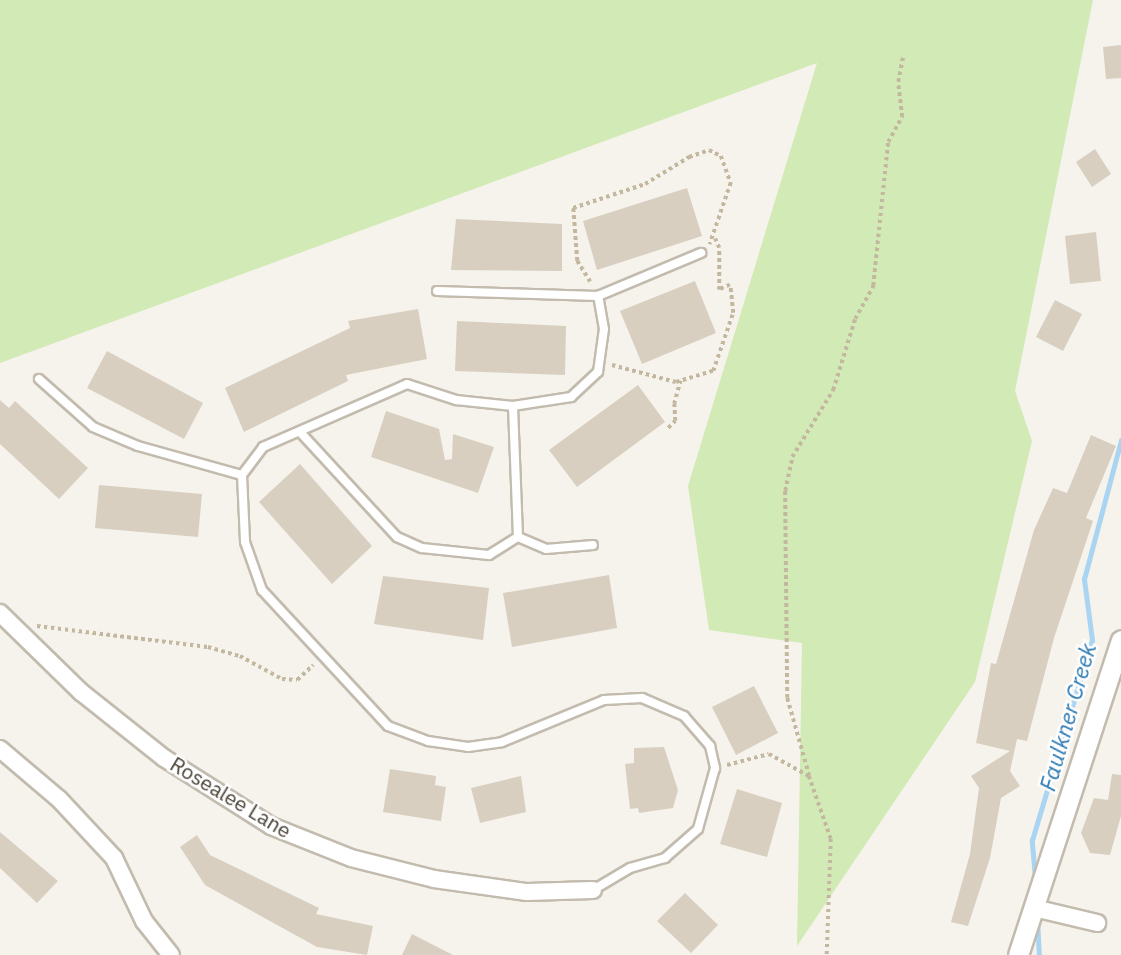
<!DOCTYPE html>
<style>
body{margin:0}
#map{position:relative;width:1121px;height:955px;overflow:hidden;background:#f6f3ec;font-family:"IBM Plex Sans",sans-serif}
div>[style]{position:absolute}
[style*='--x']{left:calc(var(--x)*1px);top:calc(var(--y)*1px);width:calc(var(--w)*1px);rotate:calc(var(--a)*1deg)}
.green>*{inset:0;background:#d2eab5}
.stream>*{height:5px;margin:-2.5px;padding:0 2.5px;transform-origin:2.5px;border-radius:2.5px;background:#a9d4f2}
.building>*{inset:0;background:#d8cfc1}
.path>*{height:3.5px;margin-top:-1.75px;transform-origin:0;background:repeating-linear-gradient(90deg,#c4b79f 0 3.5px,transparent 0 7px)}
.roads{filter:drop-shadow(2px 0 #c2bbae) drop-shadow(-2px 0 #c2bbae) drop-shadow(0 2px #c2bbae) drop-shadow(0 -2px #c2bbae)}
.service>*{height:8px;margin:-4px;padding:0 4px;transform-origin:4px;border-radius:4px;background:#fff}
.minor>*{height:16px;margin:-8px;padding:0 8px;transform-origin:8px;border-radius:8px;background:#fff}
.tertiary>*{height:19px;margin:-9.5px;padding:0 9.5px;transform-origin:9.5px;border-radius:9.5px;background:#fff}
span{translate:-50% -50%;white-space:nowrap;text-align:center;line-height:1.15;-webkit-text-stroke:5px #fff;paint-order:stroke}
.street-label{font-size:21px;color:#4b4439}
.water-label{font-size:23px;color:#2e7ab2;font-style:italic}
</style>
<div id="map">
<div class="green">
<div style="clip-path:polygon(0 0,1093px 0,1015px 391px,1032px 441px,975px 682px,797px 946px,802px 643px,709px 630px,688px 486px,817px 63px,0 363px)"></div>
</div>
<div class="stream">
<div style="--x:1035;--y:878;--w:38;--a:-95"></div>
<div style="--x:1032;--y:840;--w:209;--a:-73.3"></div>
<div style="--x:1092;--y:640;--w:62;--a:-97.5"></div>
<div style="--x:1084;--y:579;--w:144;--a:-75.1"></div>
<div style="--x:1037;--y:919;--w:36;--a:87"></div>
</div>
<div class="building">
<div style="clip-path:polygon(1121px 45px,1121px 78px,1106px 79px,1103px 47px)"></div>
<div style="clip-path:polygon(1095px 149px,1111px 174px,1092px 187px,1076px 162px)"></div>
<div style="clip-path:polygon(687px 188px,702px 236px,597px 270px,583px 221px)"></div>
<div style="clip-path:polygon(456px 219px,562px 224px,562px 271px,451px 270px)"></div>
<div style="clip-path:polygon(1096px 232px,1101px 281px,1070px 284px,1065px 236px)"></div>
<div style="clip-path:polygon(695px 281px,716px 333px,642px 364px,620px 311px)"></div>
<div style="clip-path:polygon(1055px 300px,1082px 314px,1063px 351px,1036px 337px)"></div>
<div style="clip-path:polygon(418px 309px,427px 359px,346px 375px,348px 381px,244px 432px,225px 388px,350px 328px,348px 321px)"></div>
<div style="clip-path:polygon(457px 321px,566px 326px,565px 375px,455px 371px)"></div>
<div style="clip-path:polygon(107px 351px,203px 403px,184px 439px,87px 388px)"></div>
<div style="clip-path:polygon(638px 385px,665px 422px,577px 487px,549px 450px)"></div>
<div style="clip-path:polygon(0 400px,9px 408px,15px 401px,88px 468px,59px 499px,0 444px)"></div>
<div style="clip-path:polygon(386px 411px,439px 429px,445px 460px,452px 459px,453px 434px,494px 447px,478px 493px,371px 457px)"></div>
<div style="clip-path:polygon(1091px 435px,1116px 446px,1086px 518px,1093px 521px,1054px 638px,1027px 741px,1017px 739px,1010px 771px,1020px 786px,1001px 798px,990px 858px,968px 926px,951px 922px,970px 854px,979px 788px,971px 776px,1010px 751px,976px 743px,991px 663px,996px 664px,1034px 530px,1053px 488px,1067px 493px)"></div>
<div style="clip-path:polygon(300px 464px,372px 546px,332px 584px,259px 502px)"></div>
<div style="clip-path:polygon(99px 485px,202px 494px,198px 537px,95px 528px)"></div>
<div style="clip-path:polygon(609px 575px,617px 628px,512px 647px,503px 593px)"></div>
<div style="clip-path:polygon(383px 576px,489px 588px,483px 640px,374px 624px)"></div>
<div style="clip-path:polygon(754px 686px,778px 733px,736px 755px,712px 707px)"></div>
<div style="clip-path:polygon(664px 747px,678px 790px,673px 808px,639px 813px,638px 808px,630px 809px,625px 764px,634px 763px,634px 748px)"></div>
<div style="clip-path:polygon(390px 769px,436px 776px,435px 785px,446px 787px,441px 821px,383px 812px)"></div>
<div style="clip-path:polygon(1112px 774px,1121px 775px,1121px 816px,1110px 855px,1090px 853px,1081px 833px,1094px 798px,1108px 800px)"></div>
<div style="clip-path:polygon(521px 776px,526px 812px,480px 823px,471px 788px)"></div>
<div style="clip-path:polygon(737px 789px,782px 803px,767px 857px,720px 844px)"></div>
<div style="clip-path:polygon(0 832px,58px 881px,37px 903px,0 868px)"></div>
<div style="clip-path:polygon(197px 835px,210px 855px,319px 908px,316px 914px,373px 926px,367px 955px,317px 947px,205px 885px,180px 847px)"></div>
<div style="clip-path:polygon(685px 893px,718px 925px,691px 953px,657px 921px)"></div>
<div style="clip-path:polygon(412px 934px,453px 955px,402px 955px)"></div>
</div>
<div class="path">
<div style="--x:590;--y:282;--w:25;--a:-122"></div>
<div style="--x:577;--y:261;--w:53;--a:-94.3"></div>
<div style="--x:573;--y:208;--w:76;--a:-18.4"></div>
<div style="--x:645;--y:184;--w:52;--a:-31.5"></div>
<div style="--x:689;--y:157;--w:21;--a:-19"></div>
<div style="--x:709;--y:150;--w:13;--a:27"></div>
<div style="--x:721;--y:156;--w:29;--a:70"></div>
<div style="--x:731;--y:183;--w:65;--a:109"></div>
<div style="--x:612;--y:365;--w:66;--a:14.9"></div>
<div style="--x:676;--y:382;--w:39;--a:-17"></div>
<div style="--x:713;--y:371;--w:61;--a:-71"></div>
<div style="--x:733;--y:313;--w:28;--a:-96"></div>
<div style="--x:730;--y:285;--w:12;--a:156"></div>
<div style="--x:719;--y:290;--w:42;--a:-90"></div>
<div style="--x:719;--y:248;--w:10;--a:-114"></div>
<div style="--x:668;--y:428;--w:10;--a:-45"></div>
<div style="--x:675;--y:421;--w:17;--a:-93"></div>
<div style="--x:674;--y:404;--w:24;--a:-75"></div>
<div style="--x:37;--y:626;--w:172;--a:7"></div>
<div style="--x:208;--y:647;--w:33;--a:16"></div>
<div style="--x:240;--y:656;--w:48;--a:28.7"></div>
<div style="--x:282;--y:679;--w:15;--a:4"></div>
<div style="--x:297;--y:680;--w:22;--a:-43"></div>
<div style="--x:727;--y:765;--w:43;--a:-14.7"></div>
<div style="--x:769;--y:754;--w:46;--a:28.8"></div>
<div style="--x:809;--y:776;--w:67;--a:70.8"></div>
<div style="--x:831;--y:839;--w:116;--a:92"></div>
<div style="--x:809;--y:776;--w:81;--a:-105.8"></div>
<div style="--x:787;--y:698;--w:207;--a:-90.6"></div>
<div style="--x:785;--y:491;--w:35;--a:-78"></div>
<div style="--x:792;--y:457;--w:79;--a:-58.5"></div>
<div style="--x:833;--y:390;--w:74;--a:-72.8"></div>
<div style="--x:855;--y:319;--w:38;--a:-61"></div>
<div style="--x:873;--y:286;--w:145;--a:-84.1"></div>
<div style="--x:888;--y:142;--w:29;--a:-61"></div>
<div style="--x:902;--y:117;--w:35;--a:-97"></div>
<div style="--x:898;--y:82;--w:25;--a:-79"></div>
</div>
<div class="roads">
<div class="service">
<div style="--x:437;--y:291;--w:161;--a:1.8"></div>
<div style="--x:598;--y:296;--w:112;--a:-22.7"></div>
<div style="--x:39;--y:379;--w:72;--a:41.6"></div>
<div style="--x:93;--y:427;--w:49;--a:22.9"></div>
<div style="--x:138;--y:446;--w:108;--a:15.6"></div>
<div style="--x:242;--y:475;--w:35;--a:-53"></div>
<div style="--x:263;--y:447;--w:157;--a:-23.6"></div>
<div style="--x:407;--y:384;--w:52;--a:18.1"></div>
<div style="--x:456;--y:400;--w:57;--a:6"></div>
<div style="--x:513;--y:406;--w:59;--a:-8.8"></div>
<div style="--x:571;--y:397;--w:37;--a:-43"></div>
<div style="--x:598;--y:372;--w:43;--a:-82.1"></div>
<div style="--x:604;--y:329;--w:34;--a:-100"></div>
<div style="--x:300;--y:432;--w:143;--a:47.3"></div>
<div style="--x:397;--y:537;--w:27;--a:24"></div>
<div style="--x:422;--y:548;--w:67;--a:6"></div>
<div style="--x:489;--y:555;--w:34;--a:-32"></div>
<div style="--x:518;--y:537;--w:131;--a:-92.2"></div>
<div style="--x:242;--y:475;--w:67;--a:87.4"></div>
<div style="--x:245;--y:542;--w:51;--a:70.5"></div>
<div style="--x:262;--y:590;--w:185;--a:47.2"></div>
<div style="--x:388;--y:726;--w:43;--a:20.6"></div>
<div style="--x:428;--y:741;--w:40;--a:8.5"></div>
<div style="--x:468;--y:747;--w:34;--a:-8"></div>
<div style="--x:502;--y:742;--w:110;--a:-22.4"></div>
<div style="--x:604;--y:700;--w:38;--a:-3"></div>
<div style="--x:642;--y:698;--w:46;--a:23.2"></div>
<div style="--x:684;--y:716;--w:40;--a:49"></div>
<div style="--x:710;--y:746;--w:23;--a:77"></div>
<div style="--x:715;--y:768;--w:63;--a:105.6"></div>
<div style="--x:698;--y:829;--w:44;--a:138.7"></div>
<div style="--x:665;--y:858;--w:36;--a:164"></div>
<div style="--x:630;--y:868;--w:43;--a:149.3"></div>
<div style="--x:518;--y:537;--w:30;--a:23"></div>
<div style="--x:546;--y:549;--w:47;--a:-4.9"></div>
</div>
<div class="minor">
<div style="--x:0;--y:613;--w:113;--a:44.3"></div>
<div style="--x:81;--y:692;--w:106;--a:38.5"></div>
<div style="--x:164;--y:758;--w:127;--a:32.4"></div>
<div style="--x:271;--y:826;--w:86;--a:21.8"></div>
<div style="--x:351;--y:858;--w:86;--a:14.2"></div>
<div style="--x:434;--y:879;--w:94;--a:8"></div>
<div style="--x:527;--y:892;--w:66;--a:-1.7"></div>
<div style="--x:0;--y:749;--w:77;--a:40.3"></div>
<div style="--x:59;--y:799;--w:81;--a:47"></div>
<div style="--x:114;--y:858;--w:70;--a:64.5"></div>
<div style="--x:144;--y:921;--w:43;--a:51.5"></div>
<div style="--x:1034;--y:908;--w:65;--a:13.4"></div>
</div>
<div class="tertiary">
<div style="--x:1018;--y:955;--w:331;--a:-71.9"></div>
</div>
</div>
<div class="street-label">
<span style="left:231px;top:797px;rotate:31deg">Rosealee Lane</span>
</div>
<div class="water-label">
<span style="left:1067px;top:717px;rotate:-74deg">Faulkner Creek</span>
</div>
</div>
